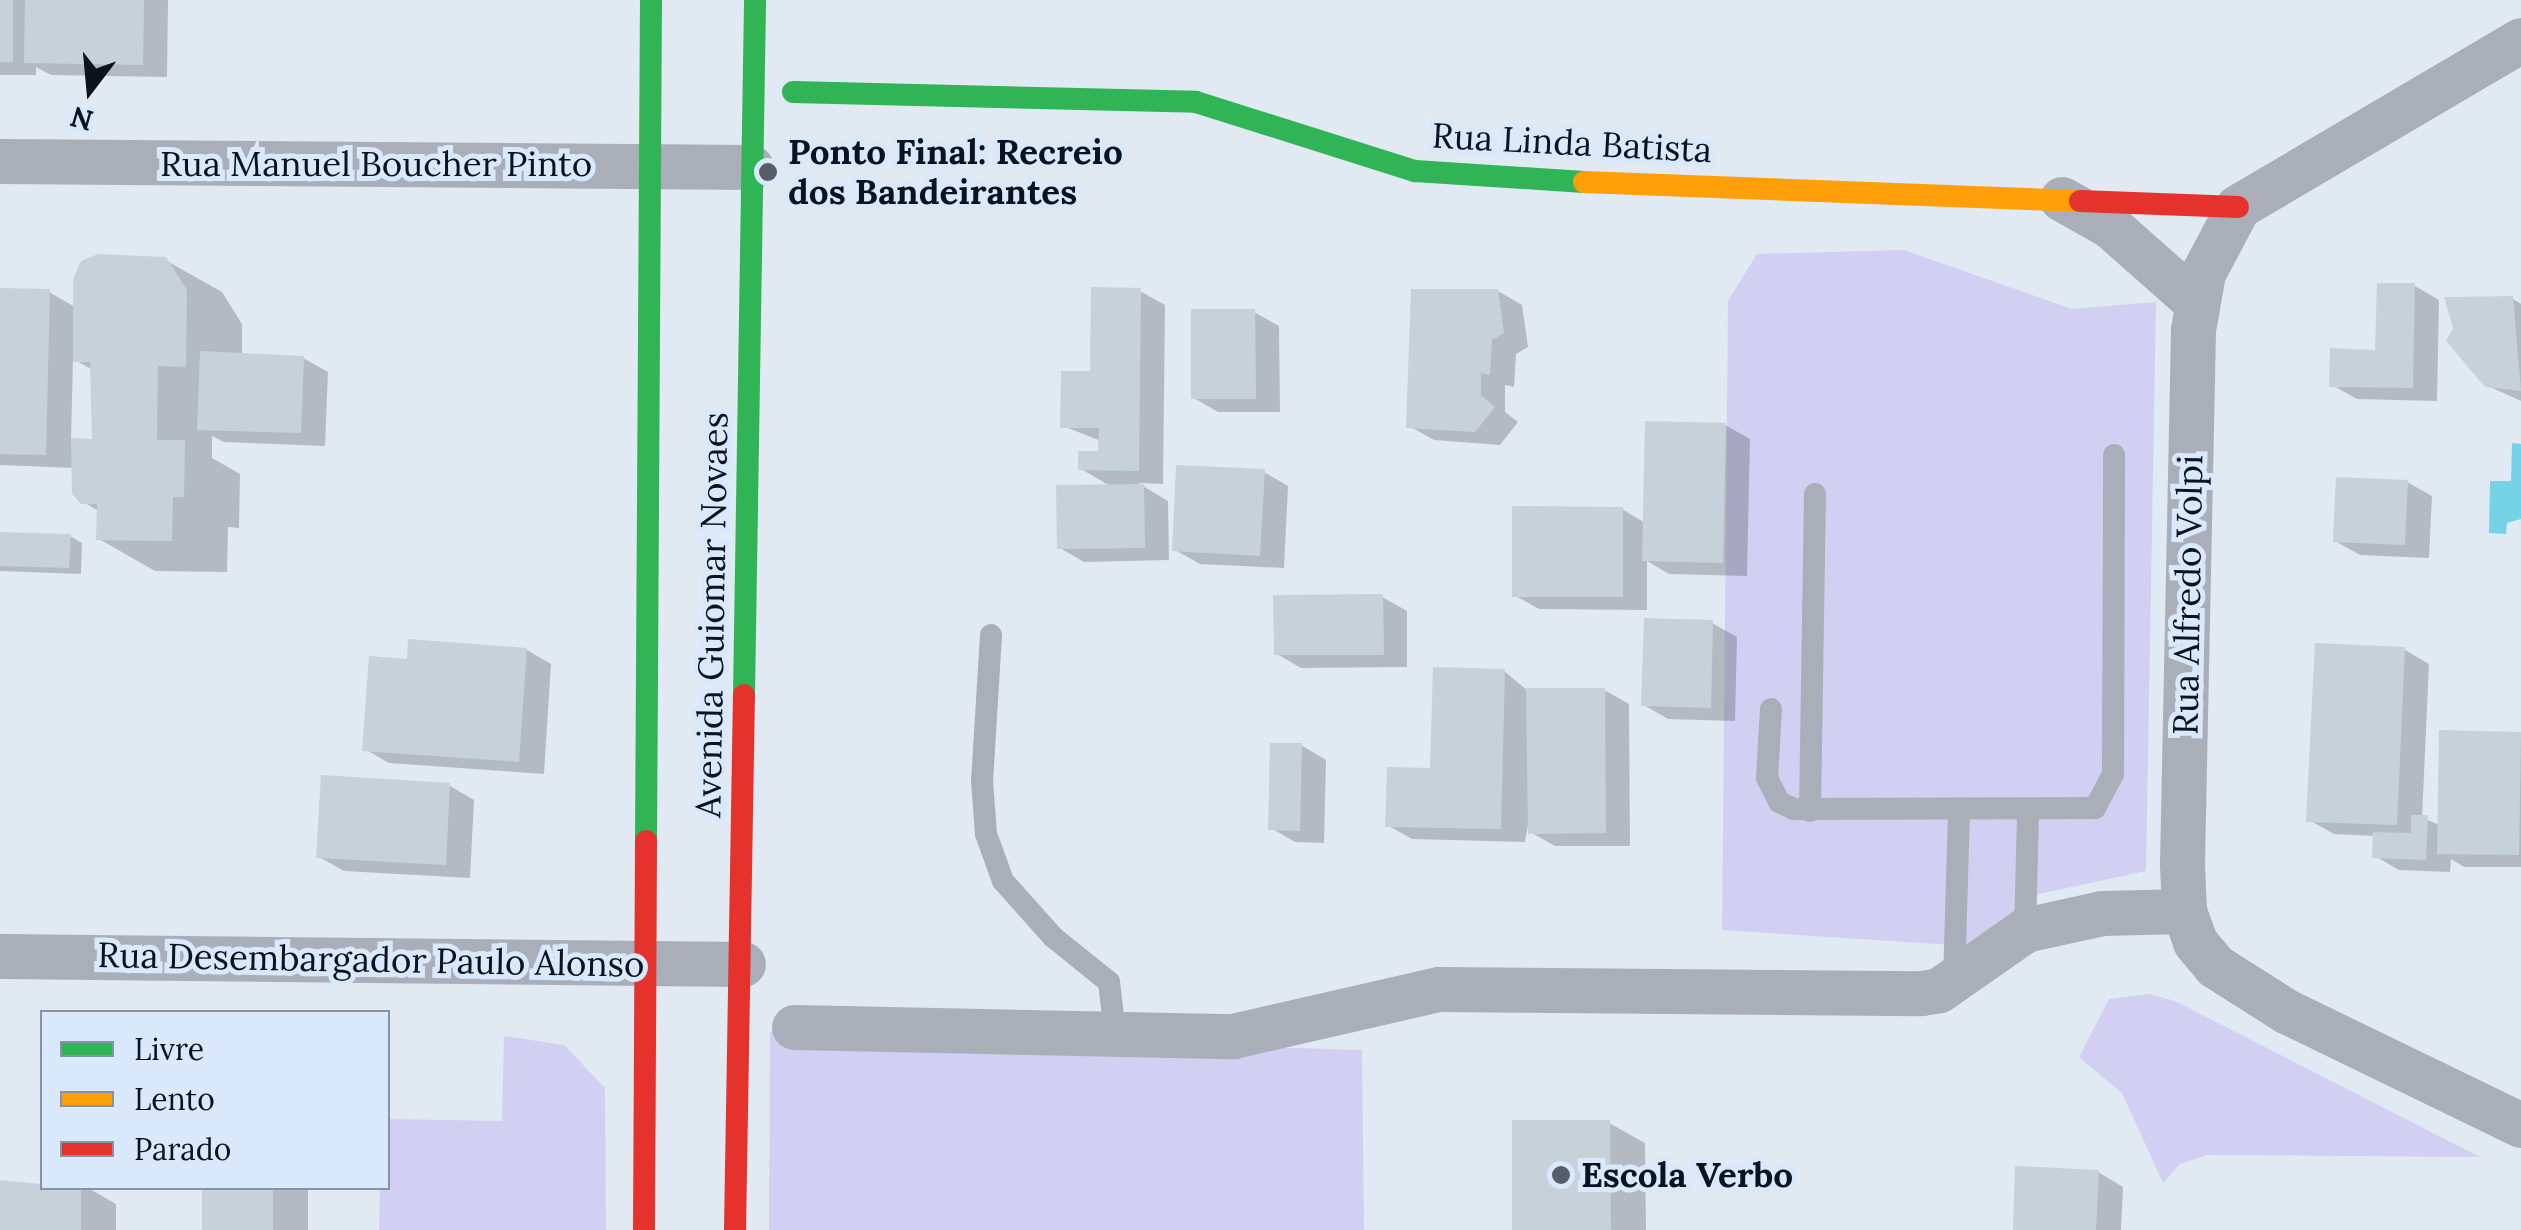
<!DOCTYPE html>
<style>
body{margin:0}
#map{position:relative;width:2521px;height:1230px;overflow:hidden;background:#e1e9f3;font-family:Lora,serif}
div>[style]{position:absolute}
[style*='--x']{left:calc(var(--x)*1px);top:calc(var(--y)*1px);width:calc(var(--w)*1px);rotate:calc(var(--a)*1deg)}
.green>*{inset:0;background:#d2d0f2}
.water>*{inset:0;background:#75d3e7}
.shadow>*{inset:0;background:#0003}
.building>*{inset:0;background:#c7d1da}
.lane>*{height:22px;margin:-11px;padding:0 11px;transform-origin:11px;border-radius:11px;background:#aaaeb9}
.street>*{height:45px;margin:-22.5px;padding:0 22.5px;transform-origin:22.5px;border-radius:22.5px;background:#aaaeb9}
.fast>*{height:22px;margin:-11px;padding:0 11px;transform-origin:11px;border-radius:11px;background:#30b455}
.slow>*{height:22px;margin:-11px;padding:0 11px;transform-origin:11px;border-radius:11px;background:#ff9f0a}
.jam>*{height:22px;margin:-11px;padding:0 11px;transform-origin:11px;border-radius:11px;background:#e5322d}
.dots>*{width:28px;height:28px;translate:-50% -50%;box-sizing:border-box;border:5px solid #d9e8fb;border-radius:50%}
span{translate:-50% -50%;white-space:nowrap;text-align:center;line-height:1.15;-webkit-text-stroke:10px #d9e8fb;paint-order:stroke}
.street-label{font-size:35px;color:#0b141e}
.poi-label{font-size:35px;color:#0b141e;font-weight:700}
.left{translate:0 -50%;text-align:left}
.legend{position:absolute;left:40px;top:1010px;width:350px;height:180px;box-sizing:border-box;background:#d9e8fb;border:2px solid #8793a3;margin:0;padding:12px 18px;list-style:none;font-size:30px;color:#0b141e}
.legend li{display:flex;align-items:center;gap:20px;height:50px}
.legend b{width:50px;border:2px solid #8793a3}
.north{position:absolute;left:40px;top:40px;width:100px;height:100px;-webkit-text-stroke:8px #d9e8fb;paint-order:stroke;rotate:196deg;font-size:28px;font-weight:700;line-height:40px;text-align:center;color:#0b141e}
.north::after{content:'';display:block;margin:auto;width:35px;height:45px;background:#0b141e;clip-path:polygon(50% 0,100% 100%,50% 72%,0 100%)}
</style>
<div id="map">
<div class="green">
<div style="clip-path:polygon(1904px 250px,2072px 309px,2156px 302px,2146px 871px,2039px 894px,1969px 946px,1722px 930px,1728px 301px,1757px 254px)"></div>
<div style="clip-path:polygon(2149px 994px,2175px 1001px,2480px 1157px,2207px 1155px,2180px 1164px,2163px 1183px,2122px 1093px,2079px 1057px,2109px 999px)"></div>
<div style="clip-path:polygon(770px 1032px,1362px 1050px,1364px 1230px,769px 1230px)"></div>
<div style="clip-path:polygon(504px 1036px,564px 1045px,605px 1088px,606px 1230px,379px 1230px,380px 1188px,388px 1188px,388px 1119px,502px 1121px)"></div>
</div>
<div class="water">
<div style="clip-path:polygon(2512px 443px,2521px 444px,2521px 519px,2507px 523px,2506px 534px,2489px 533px,2490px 481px,2511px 481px)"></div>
</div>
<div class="shadow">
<div style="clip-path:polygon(0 0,168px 0,167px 77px,51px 75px,36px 67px,36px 75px,0 75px)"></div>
<div style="clip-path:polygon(evenodd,165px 260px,222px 292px,242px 324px,242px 355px,303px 358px,328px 372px,325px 446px,224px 442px,212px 436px,212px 458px,240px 474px,239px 528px,228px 527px,227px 572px,155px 571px,99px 539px,99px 511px,83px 502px,74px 468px,0 465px,0 291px,49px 292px,75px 307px,165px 260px,73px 359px,93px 370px,94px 441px,71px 441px,73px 359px)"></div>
<div style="clip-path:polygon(2415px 286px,2439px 300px,2437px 401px,2357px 399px,2332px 385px,2377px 352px)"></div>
<div style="clip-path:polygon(1140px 291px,1165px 305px,1163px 484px,1138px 483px,1168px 501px,1169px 560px,1084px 562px,1060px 548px,1112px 487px,1081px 469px,1100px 453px,1101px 441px,1063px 426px)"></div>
<div style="clip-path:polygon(1498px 291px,1522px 305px,1528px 347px,1516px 354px,1514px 387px,1505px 385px,1505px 412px,1518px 422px,1500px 445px,1434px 440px,1409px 426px)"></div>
<div style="clip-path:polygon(2513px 299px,2521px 304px,2521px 401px,2486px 385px)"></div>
<div style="clip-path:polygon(1254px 312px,1279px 326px,1280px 412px,1218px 412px,1194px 398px)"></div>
<div style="clip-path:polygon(1725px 425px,1750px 439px,1747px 576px,1669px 574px,1647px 561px,1647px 610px,1539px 609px,1514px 595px,1622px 509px,1645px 523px)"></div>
<div style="clip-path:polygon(1264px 472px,1288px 486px,1284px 568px,1200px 564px,1175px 550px)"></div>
<div style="clip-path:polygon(2407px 482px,2432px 496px,2429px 558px,2360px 555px,2335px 541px)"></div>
<div style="clip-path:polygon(0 534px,70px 536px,82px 543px,81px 574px,0 571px)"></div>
<div style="clip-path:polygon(1382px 597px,1407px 611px,1407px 667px,1301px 668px,1277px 654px)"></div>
<div style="clip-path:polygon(1712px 623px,1737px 637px,1735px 721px,1668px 719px,1644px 705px)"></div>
<div style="clip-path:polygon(527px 650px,551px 664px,544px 774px,389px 763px,365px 749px,409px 661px)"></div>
<div style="clip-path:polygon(2405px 650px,2429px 664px,2422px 818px,2440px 825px,2441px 733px,2521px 735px,2521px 867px,2464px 867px,2451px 859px,2450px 872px,2399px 870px,2375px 856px,2375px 836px,2334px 834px,2309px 820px)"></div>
<div style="clip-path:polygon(1504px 671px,1528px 691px,1604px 690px,1629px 704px,1630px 846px,1555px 846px,1530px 832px,1530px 813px,1525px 842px,1412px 839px,1387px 825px)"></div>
<div style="clip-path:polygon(1301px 745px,1326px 760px,1324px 843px,1295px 842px,1271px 828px)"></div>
<div style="clip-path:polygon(450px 786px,474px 800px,470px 878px,344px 871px,319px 857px)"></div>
<div style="clip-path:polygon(1609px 1123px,1645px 1143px,1646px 1230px,1515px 1230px)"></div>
<div style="clip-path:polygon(2098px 1172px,2123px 1187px,2121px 1230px,2015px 1230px)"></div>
<div style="clip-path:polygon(0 1182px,88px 1188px,116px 1204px,116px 1230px,0 1230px)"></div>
<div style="clip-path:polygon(204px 1188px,331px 1188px,308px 1189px,308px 1230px,204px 1230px)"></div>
</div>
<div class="building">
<div style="clip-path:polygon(0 0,13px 0,13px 62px,0 62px)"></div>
<div style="clip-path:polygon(25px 0,144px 0,143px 65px,24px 63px)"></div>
<div style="clip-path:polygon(98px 254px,166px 257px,187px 290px,186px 367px,158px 366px,157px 440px,185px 440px,184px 497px,173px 497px,172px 541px,96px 540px,97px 504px,81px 504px,72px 494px,71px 438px,92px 439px,90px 362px,73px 362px,73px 279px,81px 261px)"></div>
<div style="clip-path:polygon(2377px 283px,2415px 283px,2413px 388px,2329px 387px,2330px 348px,2375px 350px)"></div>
<div style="clip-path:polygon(1091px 287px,1141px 288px,1139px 471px,1078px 470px,1078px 451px,1098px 451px,1099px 428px,1060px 428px,1061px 371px,1090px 371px)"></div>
<div style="clip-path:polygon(0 288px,50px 289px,46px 455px,0 454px)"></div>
<div style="clip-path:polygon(1411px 289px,1498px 289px,1504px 333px,1492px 340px,1490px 375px,1481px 373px,1481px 395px,1495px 407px,1475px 432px,1406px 428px)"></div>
<div style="clip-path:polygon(2513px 296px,2521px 391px,2485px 387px,2446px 341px,2453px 328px,2444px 297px)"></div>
<div style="clip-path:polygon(1191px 309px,1255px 309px,1256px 399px,1191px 399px)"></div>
<div style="clip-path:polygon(200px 351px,304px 356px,301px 433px,197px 430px)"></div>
<div style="clip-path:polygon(1645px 421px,1726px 423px,1723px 563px,1642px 561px)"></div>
<div style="clip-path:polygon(1176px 465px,1265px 469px,1260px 556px,1172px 551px)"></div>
<div style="clip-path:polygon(2336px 477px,2408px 480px,2405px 545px,2333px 542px)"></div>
<div style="clip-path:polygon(1144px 484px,1145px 548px,1057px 549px,1056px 485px)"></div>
<div style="clip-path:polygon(1512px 506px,1623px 507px,1623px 597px,1512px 597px)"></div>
<div style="clip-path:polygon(0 532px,71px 534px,69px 568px,0 566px)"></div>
<div style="clip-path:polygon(1383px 594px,1384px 655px,1274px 655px,1273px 595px)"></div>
<div style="clip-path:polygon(1644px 618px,1713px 620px,1711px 708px,1641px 706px)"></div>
<div style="clip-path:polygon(408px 639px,527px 648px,519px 762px,362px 751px,369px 656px,407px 659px)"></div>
<div style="clip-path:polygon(2315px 643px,2405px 647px,2397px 825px,2306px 822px)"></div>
<div style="clip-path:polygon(1433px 667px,1505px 669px,1501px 829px,1385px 827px,1387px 767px,1430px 768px)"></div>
<div style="clip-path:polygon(1526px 688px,1605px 688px,1606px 833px,1528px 834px)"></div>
<div style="clip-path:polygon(2439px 730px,2521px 732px,2519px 855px,2437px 854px)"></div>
<div style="clip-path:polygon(1270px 743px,1302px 743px,1300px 831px,1268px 830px)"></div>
<div style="clip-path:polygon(321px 775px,450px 783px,446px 865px,316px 858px)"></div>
<div style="clip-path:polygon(2411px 815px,2428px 815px,2426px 860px,2372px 858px,2373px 832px,2411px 833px)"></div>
<div style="clip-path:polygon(1512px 1120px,1610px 1120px,1611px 1230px,1512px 1230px)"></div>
<div style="clip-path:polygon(2015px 1166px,2099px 1170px,2096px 1230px,2013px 1230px)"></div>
<div style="clip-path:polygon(0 1180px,81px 1188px,81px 1230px,0 1230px)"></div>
<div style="clip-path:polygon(202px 1188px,273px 1188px,273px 1230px,202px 1230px)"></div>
</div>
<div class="lane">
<div style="--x:991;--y:635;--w:146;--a:93.5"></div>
<div style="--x:982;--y:781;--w:53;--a:85.7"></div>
<div style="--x:986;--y:834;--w:50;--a:70.1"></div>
<div style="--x:1003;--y:881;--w:75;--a:48.2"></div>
<div style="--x:1053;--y:937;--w:72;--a:38.8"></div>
<div style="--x:1109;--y:982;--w:52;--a:83.4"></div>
<div style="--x:1771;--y:709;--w:69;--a:93.3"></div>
<div style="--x:1767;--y:778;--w:27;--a:63"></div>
<div style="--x:1779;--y:802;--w:17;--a:25"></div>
<div style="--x:1794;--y:809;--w:301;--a:-0.2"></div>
<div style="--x:2095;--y:808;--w:38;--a:-62"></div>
<div style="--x:2113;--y:774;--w:319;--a:-89.8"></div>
<div style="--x:1810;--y:811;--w:317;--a:-89.1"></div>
<div style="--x:2025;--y:930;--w:118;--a:-88.5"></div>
<div style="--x:1954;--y:981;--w:169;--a:-88.3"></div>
</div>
<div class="street">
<div style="--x:2521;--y:40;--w:329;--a:149.5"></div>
<div style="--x:2238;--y:207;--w:75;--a:117.9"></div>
<div style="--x:2203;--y:273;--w:58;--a:100"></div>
<div style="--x:2193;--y:330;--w:534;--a:91.18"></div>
<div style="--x:2182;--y:864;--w:47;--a:87.6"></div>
<div style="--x:2184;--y:911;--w:33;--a:70"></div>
<div style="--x:2195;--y:942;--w:31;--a:50"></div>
<div style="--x:2215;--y:966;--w:84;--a:32.4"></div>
<div style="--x:2286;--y:1011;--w:261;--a:25.9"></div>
<div style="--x:0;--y:161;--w:751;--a:0.46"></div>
<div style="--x:2062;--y:199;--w:55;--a:29.4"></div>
<div style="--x:2110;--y:226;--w:115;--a:41.5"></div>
<div style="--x:0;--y:956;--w:743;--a:0.62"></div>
<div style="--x:794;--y:1027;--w:439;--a:1.2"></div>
<div style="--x:1233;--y:1036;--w:210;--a:-12.9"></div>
<div style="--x:1438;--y:989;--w:483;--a:0.5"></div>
<div style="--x:1921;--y:993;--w:18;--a:-9"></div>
<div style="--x:1939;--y:990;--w:105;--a:-34.9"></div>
<div style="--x:2025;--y:930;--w:79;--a:-12.4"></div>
<div style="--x:2102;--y:913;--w:82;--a:-1.4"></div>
</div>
<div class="fast">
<div style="--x:793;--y:92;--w:403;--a:1.4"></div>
<div style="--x:1196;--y:102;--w:230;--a:17.5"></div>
<div style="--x:1415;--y:171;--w:169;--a:3.7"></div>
<div style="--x:744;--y:695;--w:695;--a:-89.09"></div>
<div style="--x:646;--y:841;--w:841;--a:-89.66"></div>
</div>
<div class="slow">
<div style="--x:1584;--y:182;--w:496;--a:2.2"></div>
</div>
<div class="jam">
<div style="--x:2080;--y:201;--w:158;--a:2.2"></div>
<div style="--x:644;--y:1230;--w:389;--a:-89.7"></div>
<div style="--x:735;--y:1230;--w:535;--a:-89.04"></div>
</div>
<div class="dots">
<div style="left:768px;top:172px;background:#565f69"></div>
<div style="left:1561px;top:1175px;background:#565f69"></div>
</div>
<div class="street-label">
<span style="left:1572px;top:143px;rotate:3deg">Rua Linda Batista</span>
<span style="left:376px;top:164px">Rua Manuel Boucher Pinto</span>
<span style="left:2188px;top:595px;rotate:-89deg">Rua Alfredo Volpi</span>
<span style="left:712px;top:615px;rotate:-89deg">Avenida Guiomar Novaes</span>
<span style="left:371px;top:960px;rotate:1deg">Rua Desembargador Paulo Alonso</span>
</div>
<div class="poi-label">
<span class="left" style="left:788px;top:172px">Ponto Final: Recreio<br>dos Bandeirantes</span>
<span class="left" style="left:1581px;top:1175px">Escola Verbo</span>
</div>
<ul class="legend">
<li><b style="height:12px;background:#30b455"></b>Livre</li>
<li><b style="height:12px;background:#ff9f0a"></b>Lento</li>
<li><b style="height:12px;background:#e5322d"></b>Parado</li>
</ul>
<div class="north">N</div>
</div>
